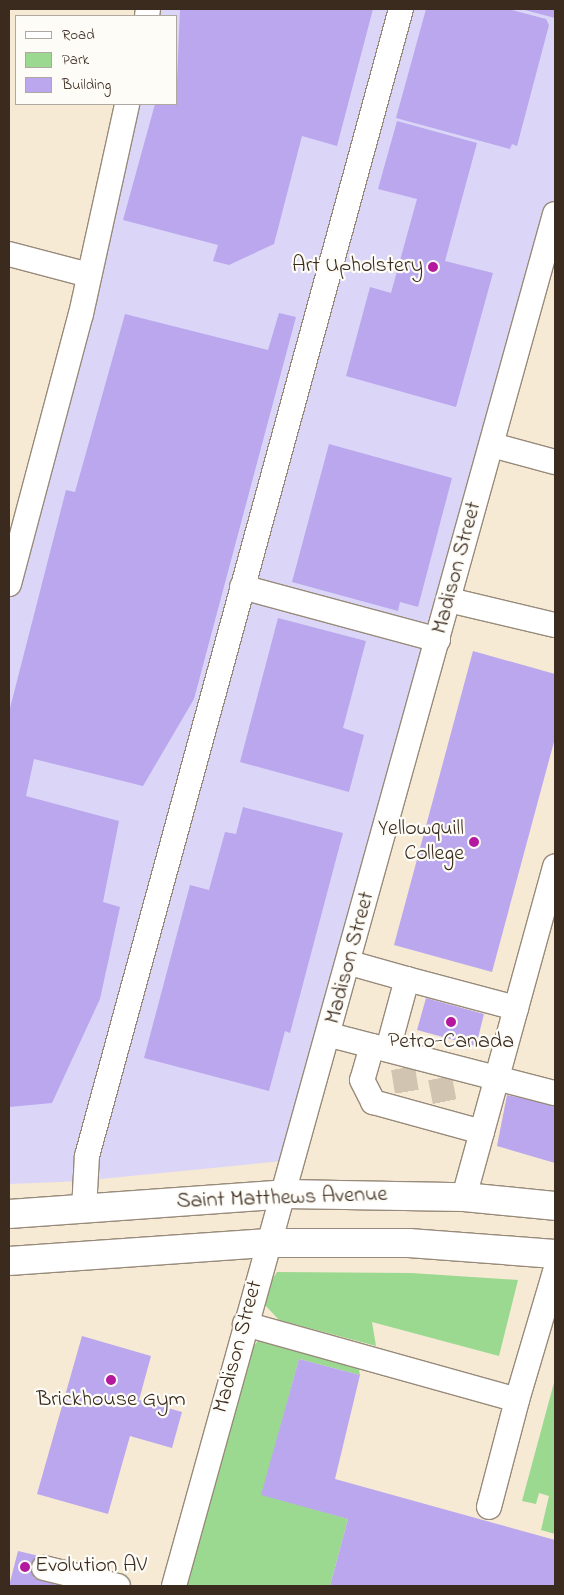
<!DOCTYPE html>
<style>
body{margin:0}
#map{position:relative;width:564px;height:1595px;overflow:hidden;background:#f6ead5;font-family:"Indie Flower",sans-serif}
div>[style]{position:absolute}
[style*='--x']{left:calc(var(--x)*1px);top:calc(var(--y)*1px);width:calc(var(--w)*1px);rotate:calc(var(--a)*1deg)}
.built>*{inset:0;background:#dbd6f7}
.green>*{inset:0;background:#9ad98f}
.building>*{inset:0;background:#baa7ee}
.minor-tunnel>*{height:24px;margin-top:-12px;transform-origin:0;background:repeating-linear-gradient(90deg,#d1c4b0 0 24px,transparent 0 36px)}
.roads{filter:drop-shadow(1px 0 #988a7a) drop-shadow(-1px 0 #988a7a) drop-shadow(0 1px #988a7a) drop-shadow(0 -1px #988a7a)}
.minor>*{height:24px;margin:-12px;padding:0 12px;transform-origin:12px;border-radius:12px;background:#fff}
.major>*{height:28px;margin:-14px;padding:0 14px;transform-origin:14px;border-radius:14px;background:#fff}
.dots>*{width:14px;height:14px;translate:-50% -50%;box-sizing:border-box;border:2px solid #fdfcf7;border-radius:50%}
span{translate:-50% -50%;white-space:nowrap;text-align:center;line-height:1.15;-webkit-text-stroke:4.5px #fdfcf7;paint-order:stroke}
.poi-label{font-size:22px;color:#3b2a1e}
.right{translate:-100% -50%;text-align:right}
.left{translate:0 -50%;text-align:left}
.street-label{font-size:22px;color:#3b2a1e}
.frame{position:absolute;inset:0;border:10px solid #3b2a1e;pointer-events:none}
.legend{position:absolute;left:15px;top:15px;width:162px;height:90px;box-sizing:border-box;background:#fdfcf7;border:1px solid #afa8a0;margin:0;padding:6px 9px;list-style:none;font-size:15px;color:#3b2a1e}
.legend li{display:flex;align-items:center;gap:10px;height:25px}
.legend b{width:25px;border:1px solid #afa8a0}
</style>
<div id="map">
<div class="built">
<div style="clip-path:polygon(156px 9px,398px 9px,83px 1181px,9px 1184px,9px 592px,133px 104px,176px 104px,176px 16px,154px 16px)"></div>
<div style="clip-path:polygon(405px 9px,555px 9px,555px 197px,283px 1161px,90px 1180px)"></div>
</div>
<div class="green">
<div style="clip-path:polygon(277px 1272px,411px 1273px,518px 1280px,499px 1356px,372px 1322px,376px 1346px,279px 1320px,265px 1305px,268px 1286px)"></div>
<div style="clip-path:polygon(259px 1339px,358px 1365px,360px 1375px,299px 1359px,262px 1494px,348px 1519px,330px 1586px,187px 1586px,251px 1350px)"></div>
<div style="clip-path:polygon(555px 1379px,555px 1534px,541px 1530px,549px 1496px,539px 1493px,536px 1504px,522px 1501px)"></div>
</div>
<div class="building">
<div style="clip-path:polygon(180px 9px,373px 9px,337px 146px,302px 136px,274px 244px,229px 265px,213px 261px,218px 245px,123px 220px,155px 104px,176px 104px)"></div>
<div style="clip-path:polygon(426px 9px,508px 9px,546px 19px,549px 25px,517px 146px,512px 144px,510px 149px,396px 118px)"></div>
<div style="clip-path:polygon(521px 9px,555px 9px,555px 18px)"></div>
<div style="clip-path:polygon(397px 121px,477px 143px,445px 261px,493px 273px,456px 407px,346px 376px,370px 287px,391px 293px,417px 199px,378px 189px)"></div>
<div style="clip-path:polygon(279px 313px,296px 317px,194px 699px,143px 786px,34px 759px,26px 796px,119px 821px,103px 902px,120px 907px,100px 999px,52px 1103px,9px 1107px,9px 712px,66px 490px,75px 492px,125px 314px,268px 350px)"></div>
<div style="clip-path:polygon(329px 444px,452px 478px,418px 607px,400px 602px,398px 611px,292px 582px)"></div>
<div style="clip-path:polygon(278px 618px,366px 641px,343px 728px,364px 735px,349px 792px,240px 762px)"></div>
<div style="clip-path:polygon(473px 651px,555px 674px,555px 738px,492px 972px,394px 945px)"></div>
<div style="clip-path:polygon(243px 807px,343px 833px,290px 1033px,285px 1031px,269px 1091px,144px 1058px,190px 885px,209px 890px,225px 832px,236px 834px)"></div>
<div style="clip-path:polygon(426px 998px,484px 1014px,476px 1046px,417px 1030px)"></div>
<div style="clip-path:polygon(507px 1095px,555px 1105px,555px 1163px,497px 1146px)"></div>
<div style="clip-path:polygon(82px 1336px,151px 1356px,139px 1400px,182px 1412px,172px 1448px,130px 1436px,108px 1514px,37px 1494px)"></div>
<div style="clip-path:polygon(299px 1359px,360px 1375px,335px 1479px,555px 1540px,555px 1586px,330px 1586px,348px 1519px,261px 1495px)"></div>
<div style="clip-path:polygon(18px 1551px,39px 1556px,34px 1578px,61px 1586px,9px 1586px)"></div>
</div>
<div class="minor-tunnel">
<div style="--x:403;--y:1068;--w:26;--a:81"></div>
<div style="--x:440;--y:1078;--w:26;--a:79"></div>
</div>
<div class="roads">
<div class="minor">
<div style="--x:147;--y:16;--w:7;--a:-82"></div>
<div style="--x:9;--y:254;--w:83;--a:14.7"></div>
<div style="--x:492;--y:445;--w:65;--a:15.1"></div>
<div style="--x:9;--y:584;--w:279;--a:-75.1"></div>
<div style="--x:81;--y:314;--w:215;--a:-77.6"></div>
<div style="--x:242;--y:587;--w:203;--a:15.1"></div>
<div style="--x:449;--y:600;--w:109;--a:13.3"></div>
<div style="--x:350;--y:963;--w:59;--a:15.7"></div>
<div style="--x:407;--y:979;--w:73;--a:105.2"></div>
<div style="--x:407;--y:979;--w:113;--a:14.9"></div>
<div style="--x:330;--y:1035;--w:232;--a:14.5"></div>
<div style="--x:372;--y:1046;--w:35;--a:106"></div>
<div style="--x:362;--y:1080;--w:25;--a:63"></div>
<div style="--x:373;--y:1102;--w:113;--a:15.4"></div>
<div style="--x:464;--y:1197;--w:343;--a:-74.6"></div>
<div style="--x:84;--y:1209;--w:53;--a:-86.8"></div>
<div style="--x:87;--y:1156;--w:1189;--a:-74.69"></div>
<div style="--x:245;--y:1324;--w:282;--a:15.6"></div>
<div style="--x:517;--y:1400;--w:134;--a:-73.5"></div>
<div style="--x:489;--y:1507;--w:111;--a:-75.3"></div>
<div style="--x:44;--y:1568;--w:76;--a:13.7"></div>
<div style="--x:174;--y:1586;--w:1424;--a:-74.48"></div>
</div>
<div class="major">
<div style="--x:9;--y:1214;--w:277;--a:-4.1"></div>
<div style="--x:285;--y:1194;--w:179;--a:1"></div>
<div style="--x:464;--y:1197;--w:91;--a:5.6"></div>
<div style="--x:9;--y:1261;--w:260;--a:-4"></div>
<div style="--x:268;--y:1243;--w:141;--a:0"></div>
<div style="--x:409;--y:1243;--w:146;--a:4.3"></div>
</div>
</div>
<div class="dots">
<div style="left:433px;top:267px;background:#b5179e"></div>
<div style="left:474px;top:842px;background:#b5179e"></div>
<div style="left:451px;top:1022px;background:#b5179e"></div>
<div style="left:111px;top:1380px;background:#b5179e"></div>
<div style="left:25px;top:1567px;background:#b5179e"></div>
</div>
<div class="poi-label">
<span class="right" style="left:423px;top:267px">Art Upholstery</span>
<span class="right" style="left:464px;top:842px">Yellowquill<br>College</span>
<span style="left:451px;top:1043px">Petro-Canada</span>
<span style="left:111px;top:1401px">Brickhouse Gym</span>
<span class="left" style="left:35px;top:1567px">Evolution AV</span>
</div>
<div class="street-label">
<span style="left:458px;top:568px;rotate:-75deg">Madison Street</span>
<span style="left:351px;top:958px;rotate:-75deg">Madison Street</span>
<span style="left:282px;top:1199px;rotate:-2deg">Saint Matthews Avenue</span>
<span style="left:239px;top:1347px;rotate:-75deg">Madison Street</span>
</div>
<div class="frame"></div>
<ul class="legend">
<li><b style="height:6px;background:#fff"></b>Road</li>
<li><b style="height:14px;background:#9ad98f"></b>Park</li>
<li><b style="height:14px;background:#baa7ee"></b>Building</li>
</ul>
</div>
